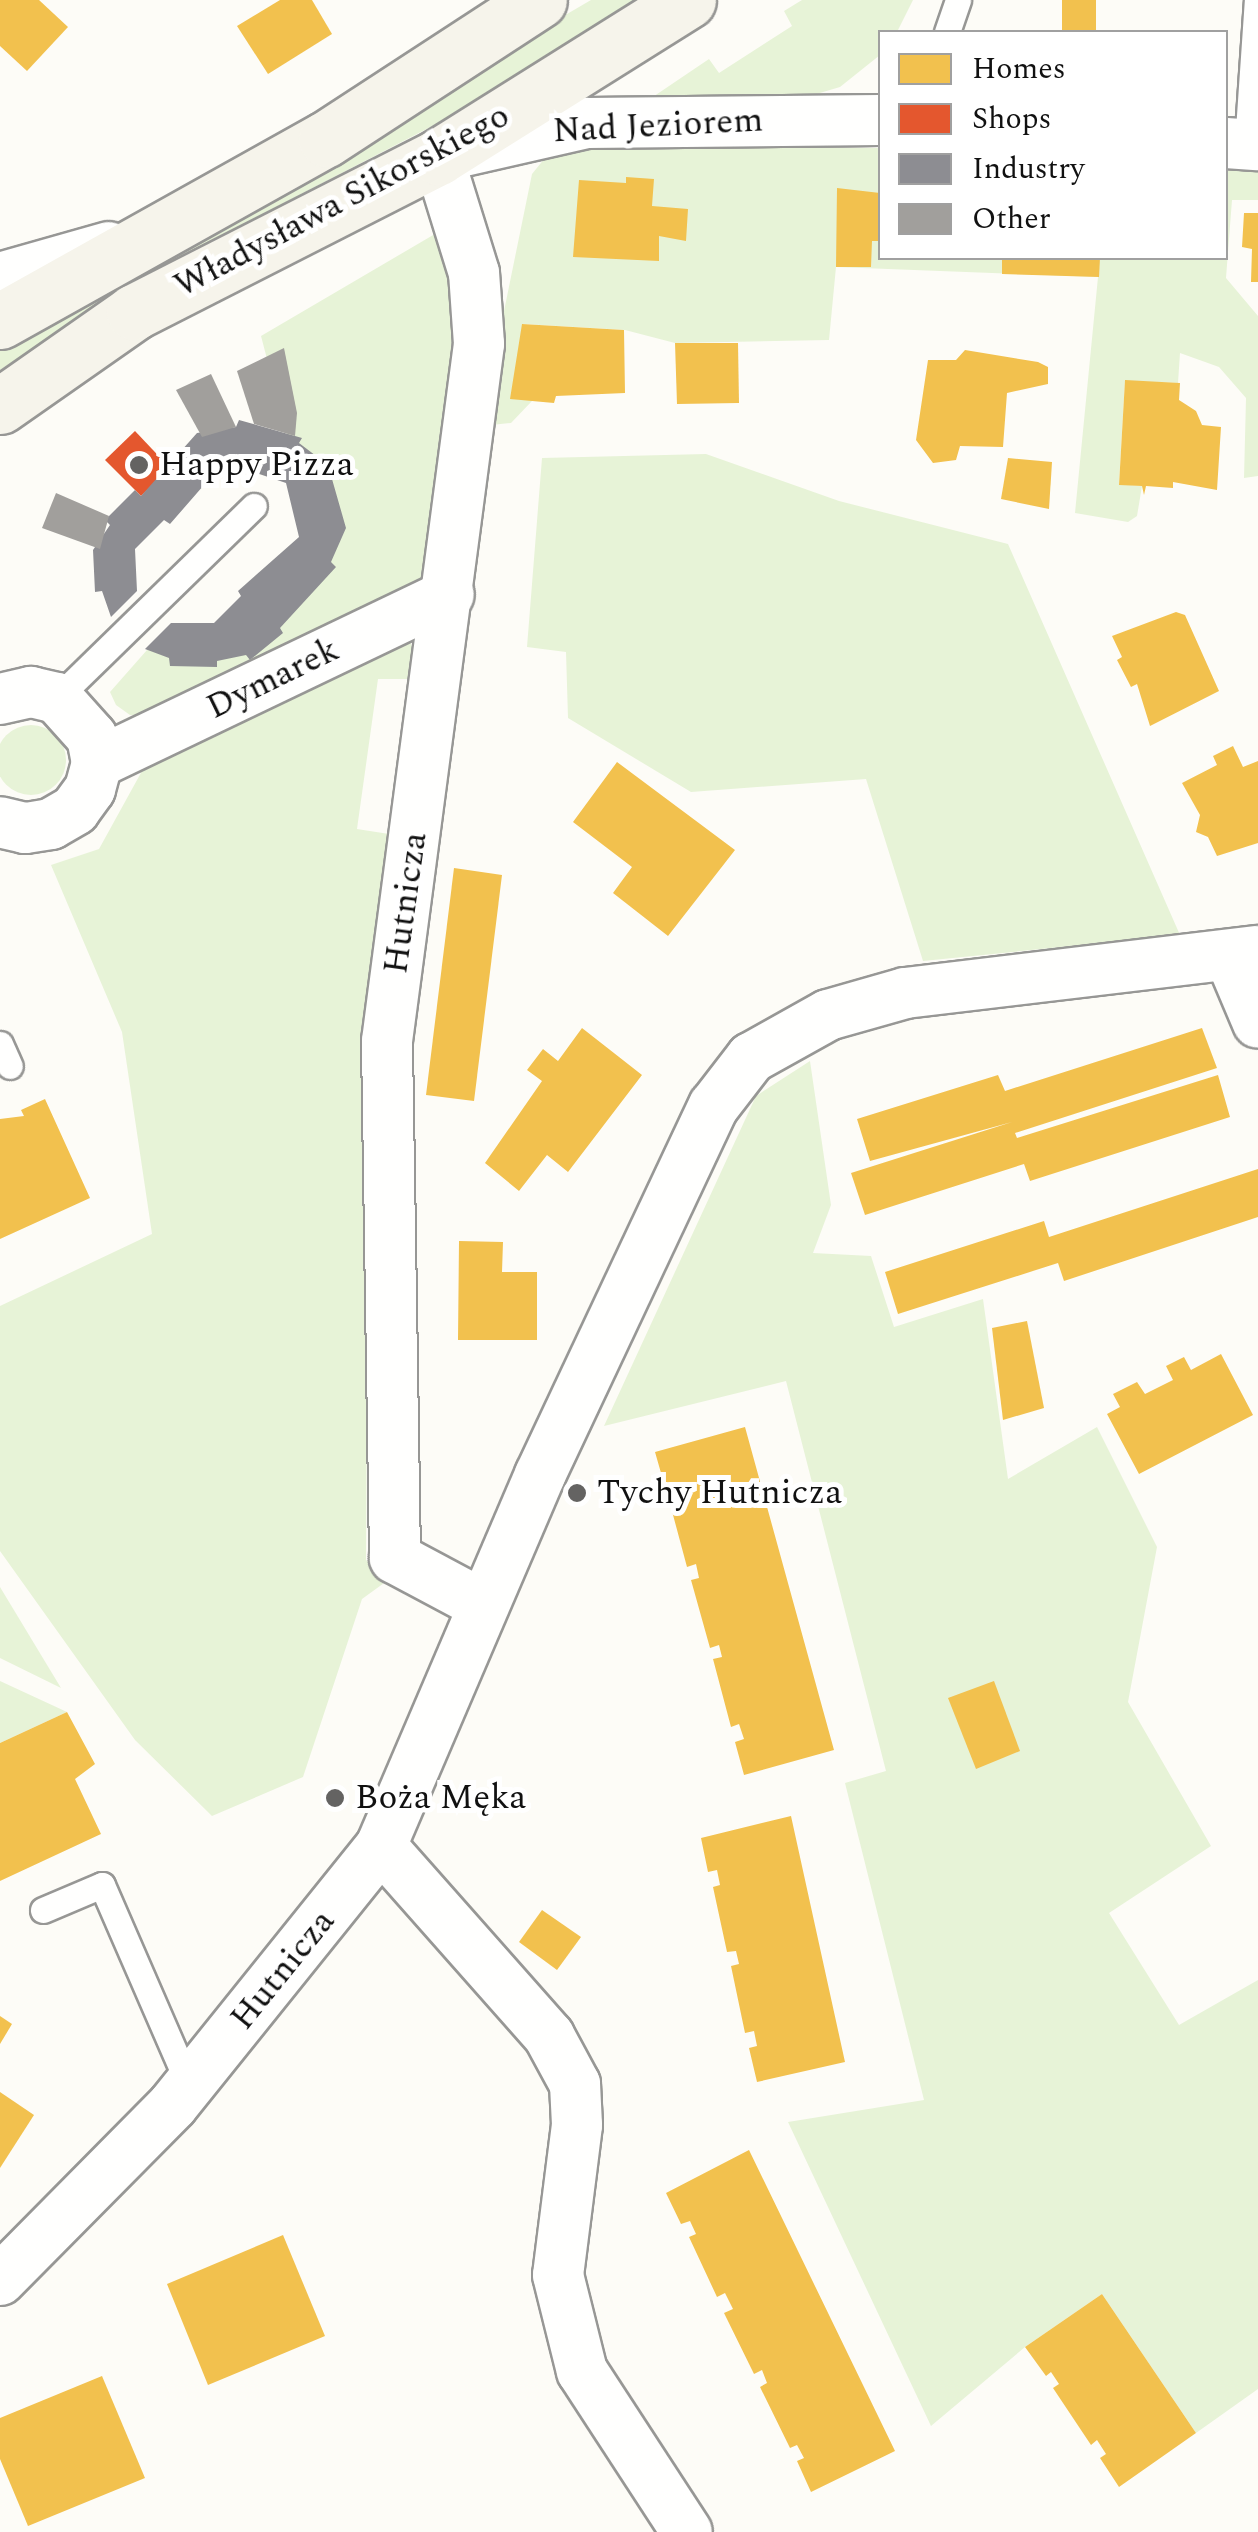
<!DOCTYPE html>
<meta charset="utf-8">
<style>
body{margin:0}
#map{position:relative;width:1258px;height:2532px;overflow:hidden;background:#fdfcf7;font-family:Spectral,serif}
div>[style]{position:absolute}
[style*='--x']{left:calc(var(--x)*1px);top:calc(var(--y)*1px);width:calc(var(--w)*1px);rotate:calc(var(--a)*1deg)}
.green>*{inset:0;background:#e7f3d7}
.round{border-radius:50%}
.homes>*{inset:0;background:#f2c14e}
.shops>*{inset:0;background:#e4572e}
.industry>*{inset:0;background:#8d8d92}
.building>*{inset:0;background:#a19f9c}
.roads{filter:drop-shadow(2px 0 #979795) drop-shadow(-2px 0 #979795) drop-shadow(0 2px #979795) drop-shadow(0 -2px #979795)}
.lane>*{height:25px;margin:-12.5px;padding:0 12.5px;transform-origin:12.5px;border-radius:12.5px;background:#fffffe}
.street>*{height:50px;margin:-25px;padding:0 25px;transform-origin:25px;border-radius:25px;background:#fffffe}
.secondary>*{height:55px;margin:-27.5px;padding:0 27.5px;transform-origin:27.5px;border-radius:27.5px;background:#f6f4eb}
.dots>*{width:28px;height:28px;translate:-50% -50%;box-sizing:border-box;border:5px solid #fff;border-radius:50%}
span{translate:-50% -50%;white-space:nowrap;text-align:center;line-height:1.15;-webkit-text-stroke:10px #fff;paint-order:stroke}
.street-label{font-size:35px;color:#111}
.poi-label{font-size:35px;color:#111}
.left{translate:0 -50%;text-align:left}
.legend{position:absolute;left:878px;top:30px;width:350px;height:230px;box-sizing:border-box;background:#fff;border:2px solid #a0a0a0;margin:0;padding:12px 18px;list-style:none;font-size:30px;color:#111}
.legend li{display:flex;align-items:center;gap:20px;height:50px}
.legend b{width:50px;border:2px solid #a0a0a0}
</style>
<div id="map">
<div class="green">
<div style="clip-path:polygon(591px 0,636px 0,442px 121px,153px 271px,0 370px,0 346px)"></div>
<div style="clip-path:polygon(802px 0,913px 0,897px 32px,880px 32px,880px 55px,840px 87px,796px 100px,635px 109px,709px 59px,719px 73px,792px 26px,784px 11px)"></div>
<div style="clip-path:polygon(573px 146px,880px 148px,880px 258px,1226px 258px,1226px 168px,1258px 169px,1258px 200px,1232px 200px,1226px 278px,1258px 316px,1258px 476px,1244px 478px,1246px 398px,1219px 367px,1180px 353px,1178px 383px,1125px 381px,1119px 484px,1142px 486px,1137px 516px,1128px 522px,1075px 513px,1098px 277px,836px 267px,829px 340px,675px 343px,625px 330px,523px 324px,532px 401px,511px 423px,491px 425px,503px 316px,532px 174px,549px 153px)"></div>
<div style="clip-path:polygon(440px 231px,458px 321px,436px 568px,389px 609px,157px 717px,130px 715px,116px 705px,110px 692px,162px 633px,204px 640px,316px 546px,261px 336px)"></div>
<div style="clip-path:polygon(706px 454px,839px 501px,1008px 544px,1180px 935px,923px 961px,866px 779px,691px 792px,568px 718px,566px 652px,527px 647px,542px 458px)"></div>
<div style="clip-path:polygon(406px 633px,416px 655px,415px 679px,378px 679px,357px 829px,389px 834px,369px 994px,366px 1560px,391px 1578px,362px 1599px,303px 1777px,212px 1816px,135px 1740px,0 1551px,0 1306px,152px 1234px,122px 1032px,51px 865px,99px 849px,153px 751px)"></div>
<div class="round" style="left:-4px;top:725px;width:70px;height:70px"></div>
<div style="clip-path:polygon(810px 1061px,831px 1205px,813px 1253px,871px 1256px,894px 1327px,983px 1299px,1008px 1479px,1097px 1427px,1157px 1547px,1128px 1702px,1211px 1846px,1109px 1913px,1179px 2025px,1258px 1980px,1258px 2389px,1196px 2433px,1102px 2294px,1025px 2347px,931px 2426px,788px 2122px,924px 2100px,845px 1783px,886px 1771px,786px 1381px,604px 1426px,756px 1096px)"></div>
<div style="clip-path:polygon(0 1587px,61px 1688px,0 1658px)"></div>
<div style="clip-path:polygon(0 1681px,67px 1712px,0 1743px)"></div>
</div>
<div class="homes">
<div style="clip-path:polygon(0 0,39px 0,68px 27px,27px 71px,0 46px)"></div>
<div style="clip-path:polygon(280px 0,312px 0,332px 34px,268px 74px,237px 26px)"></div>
<div style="clip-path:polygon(1062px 0,1096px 0,1096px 32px,1062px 32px)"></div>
<div style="clip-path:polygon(626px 177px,654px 179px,652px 206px,688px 209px,686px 241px,659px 236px,659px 261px,573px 257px,579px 180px,626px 183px)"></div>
<div style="clip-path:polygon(837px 188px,880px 193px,880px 241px,872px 241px,871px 267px,836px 267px)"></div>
<div style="clip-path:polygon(1244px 213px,1258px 213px,1258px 282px,1251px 282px,1252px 249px,1242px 247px)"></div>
<div style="clip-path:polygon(1002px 258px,1100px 258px,1099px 277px,1002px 274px)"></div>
<div style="clip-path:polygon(522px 324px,624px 330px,625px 393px,556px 396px,554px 403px,510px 399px)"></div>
<div style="clip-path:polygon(675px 343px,738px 343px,739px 403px,677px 404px)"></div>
<div style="clip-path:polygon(965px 350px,1038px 362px,1048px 367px,1048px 384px,1007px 393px,1003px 447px,960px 446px,956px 460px,933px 463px,916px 440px,928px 360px,956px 360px)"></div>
<div style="clip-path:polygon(1125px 380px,1180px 383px,1179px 400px,1196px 411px,1202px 425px,1221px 427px,1217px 490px,1173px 482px,1173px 488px,1146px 486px,1144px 495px,1142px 486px,1119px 485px)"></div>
<div style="clip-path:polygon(1008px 458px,1052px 462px,1049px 509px,1001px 499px)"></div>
<div style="clip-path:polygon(1176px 612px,1185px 615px,1219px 691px,1150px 726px,1137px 684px,1131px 687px,1117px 660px,1122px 657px,1112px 636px)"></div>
<div style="clip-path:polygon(1233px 746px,1243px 767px,1258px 761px,1258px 843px,1217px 856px,1208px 837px,1196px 832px,1200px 815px,1182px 783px,1217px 765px,1213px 756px)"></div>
<div style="clip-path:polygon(617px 762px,735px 850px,668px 936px,613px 893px,632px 867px,573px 822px)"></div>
<div style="clip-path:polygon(454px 868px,502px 875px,474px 1101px,426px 1095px)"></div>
<div style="clip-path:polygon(582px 1028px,642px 1075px,568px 1172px,547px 1155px,519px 1191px,485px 1163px,542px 1081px,527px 1070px,543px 1049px,558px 1061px)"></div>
<div style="clip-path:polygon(1202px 1028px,1217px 1068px,1015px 1133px,1017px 1138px,1218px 1075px,1230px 1117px,1030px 1181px,1024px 1164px,865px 1215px,851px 1173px,1012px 1122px,870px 1161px,857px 1119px,998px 1075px,1005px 1091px)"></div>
<div style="clip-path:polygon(45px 1099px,90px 1198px,0 1239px,0 1119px,24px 1116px,21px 1110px)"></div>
<div style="clip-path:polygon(1258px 1169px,1258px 1217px,1064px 1281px,1058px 1263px,898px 1314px,885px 1272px,1044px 1221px,1049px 1237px)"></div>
<div style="clip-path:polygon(459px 1241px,503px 1242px,502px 1272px,537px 1272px,537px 1340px,458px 1340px)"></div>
<div style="clip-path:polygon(1027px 1321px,1044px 1408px,1003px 1420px,992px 1328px)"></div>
<div style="clip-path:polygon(1221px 1354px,1253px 1415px,1139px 1474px,1107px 1414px,1120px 1407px,1113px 1394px,1137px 1382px,1145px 1394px,1173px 1380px,1166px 1366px,1184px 1357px,1191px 1370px)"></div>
<div style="clip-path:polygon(745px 1427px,834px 1750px,744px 1775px,735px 1742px,744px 1739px,739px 1724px,731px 1727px,713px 1659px,722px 1657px,719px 1645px,710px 1648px,691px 1580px,699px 1578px,696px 1564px,687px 1567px,669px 1500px,678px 1498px,674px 1485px,665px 1487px,655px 1452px)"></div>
<div style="clip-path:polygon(994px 1681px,1020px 1751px,976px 1769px,948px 1698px)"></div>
<div style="clip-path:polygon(67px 1712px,95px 1764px,75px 1779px,101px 1834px,0 1881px,0 1743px)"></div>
<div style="clip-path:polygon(791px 1816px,845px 2062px,757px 2082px,749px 2048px,757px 2046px,754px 2031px,745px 2033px,731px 1966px,739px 1964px,736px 1951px,727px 1952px,713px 1887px,720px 1885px,717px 1870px,708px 1872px,701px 1838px)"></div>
<div style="clip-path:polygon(542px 1910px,581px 1937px,557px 1970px,519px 1942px)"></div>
<div style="clip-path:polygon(0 2016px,12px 2024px,0 2044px)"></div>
<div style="clip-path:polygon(0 2092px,34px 2115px,0 2168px)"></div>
<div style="clip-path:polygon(749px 2150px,895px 2451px,811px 2492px,797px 2461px,804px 2458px,797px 2445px,790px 2448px,760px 2387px,767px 2383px,762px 2370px,754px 2374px,724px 2313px,733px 2309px,725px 2293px,717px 2297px,689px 2237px,696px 2234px,690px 2221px,681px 2224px,666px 2193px)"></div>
<div style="clip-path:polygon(283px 2235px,325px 2336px,208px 2385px,167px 2284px)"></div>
<div style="clip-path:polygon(1102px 2294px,1196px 2433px,1119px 2487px,1100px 2458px,1106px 2454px,1097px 2440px,1091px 2445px,1053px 2388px,1059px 2384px,1051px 2372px,1046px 2376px,1025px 2347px)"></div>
<div style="clip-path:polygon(102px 2376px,145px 2478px,28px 2526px,0 2459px,0 2418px)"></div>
</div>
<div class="shops">
<div style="clip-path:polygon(135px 431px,170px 468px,141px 496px,105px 460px)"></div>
</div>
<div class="industry">
<div style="clip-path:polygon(239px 420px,302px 438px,299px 443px,328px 465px,346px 528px,331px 562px,336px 567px,280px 628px,283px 633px,250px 660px,246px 655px,217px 661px,217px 667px,170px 666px,169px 658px,145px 649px,171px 623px,214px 623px,241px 596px,238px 591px,299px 537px,286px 483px,224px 462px,170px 524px,164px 520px,135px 549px,137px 591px,111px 617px,102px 591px,95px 592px,93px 550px,110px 525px,105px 520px,135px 490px,141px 496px,197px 433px,236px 427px)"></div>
</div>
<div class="building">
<div style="clip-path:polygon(284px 348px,297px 413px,295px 436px,254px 424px,237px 371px)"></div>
<div style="clip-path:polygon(211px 374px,236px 427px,202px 437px,176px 390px)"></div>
<div style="clip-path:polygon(56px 493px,109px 516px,100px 549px,42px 528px)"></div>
</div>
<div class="roads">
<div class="lane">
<div style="--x:947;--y:32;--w:34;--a:-71"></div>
<div style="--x:1247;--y:145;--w:145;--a:-86.1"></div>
<div style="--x:57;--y:698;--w:275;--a:-44.3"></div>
<div style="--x:0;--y:1044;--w:24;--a:66"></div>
<div style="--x:43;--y:1910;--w:64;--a:-23"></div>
<div style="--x:102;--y:1885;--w:218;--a:66.5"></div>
</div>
<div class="street">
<div style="--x:1226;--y:143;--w:32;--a:4"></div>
<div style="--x:0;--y:278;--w:113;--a:-15.9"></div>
<div style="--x:0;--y:699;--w:32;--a:-13"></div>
<div style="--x:31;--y:692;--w:27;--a:13"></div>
<div style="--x:57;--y:698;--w:52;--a:48.1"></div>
<div style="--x:92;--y:737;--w:26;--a:79"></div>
<div style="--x:97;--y:763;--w:27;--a:105"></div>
<div style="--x:90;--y:789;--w:26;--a:126"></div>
<div style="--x:75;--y:810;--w:28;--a:150"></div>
<div style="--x:51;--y:824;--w:26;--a:171"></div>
<div style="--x:25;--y:828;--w:26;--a:-167"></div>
<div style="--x:97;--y:763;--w:390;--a:-25.6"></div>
<div style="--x:1231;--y:959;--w:69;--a:67.1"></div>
<div style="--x:483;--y:1605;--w:100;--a:-151.9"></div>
<div style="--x:395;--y:1558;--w:517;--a:-90.89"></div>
<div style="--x:387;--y:1041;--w:703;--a:-82.48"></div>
<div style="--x:479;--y:344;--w:71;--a:-94"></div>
<div style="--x:474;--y:273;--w:121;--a:-107.2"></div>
<div style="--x:438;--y:157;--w:153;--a:-12.9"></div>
<div style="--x:587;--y:123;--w:293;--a:-0.6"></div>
<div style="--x:381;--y:1846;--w:254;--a:48.5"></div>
<div style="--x:549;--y:2036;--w:55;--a:61.6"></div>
<div style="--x:575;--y:2084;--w:41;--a:87.2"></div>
<div style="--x:577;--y:2125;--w:151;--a:97.2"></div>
<div style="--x:558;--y:2275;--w:99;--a:76"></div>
<div style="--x:582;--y:2371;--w:192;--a:56.9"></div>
<div style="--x:0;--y:2280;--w:246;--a:-45.3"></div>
<div style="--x:173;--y:2105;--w:332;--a:-51.2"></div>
<div style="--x:381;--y:1846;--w:404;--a:-66.8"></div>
<div style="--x:540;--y:1475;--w:408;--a:-64.8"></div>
<div style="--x:714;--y:1106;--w:61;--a:-52.4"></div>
<div style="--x:751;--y:1058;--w:88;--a:-29.2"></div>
<div style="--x:828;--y:1015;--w:80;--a:-15.9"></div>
<div style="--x:905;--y:993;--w:355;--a:-6.8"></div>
</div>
<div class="secondary">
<div style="--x:0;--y:321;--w:373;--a:-29.2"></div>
<div style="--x:326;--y:139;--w:254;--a:-33.1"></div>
<div style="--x:0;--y:406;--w:164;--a:-35"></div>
<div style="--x:134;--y:312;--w:341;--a:-27"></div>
<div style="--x:438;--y:157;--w:295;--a:-32.1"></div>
</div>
</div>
<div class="dots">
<div style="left:139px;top:465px;background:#646362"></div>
<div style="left:577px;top:1493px;background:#646362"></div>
<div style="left:335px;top:1798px;background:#646362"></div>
</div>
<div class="street-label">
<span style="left:658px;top:126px;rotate:-3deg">Nad Jeziorem</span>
<span style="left:342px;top:201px;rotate:-28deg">Władysława Sikorskiego</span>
<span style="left:273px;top:679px;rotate:-26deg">Dymarek</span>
<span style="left:406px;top:903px;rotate:-82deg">Hutnicza</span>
<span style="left:283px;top:1970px;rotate:-51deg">Hutnicza</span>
</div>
<div class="poi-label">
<span class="left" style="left:159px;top:465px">Happy Pizza</span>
<span class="left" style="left:597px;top:1493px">Tychy Hutnicza</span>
<span class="left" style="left:355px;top:1798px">Boża Męka</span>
</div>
<ul class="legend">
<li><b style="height:28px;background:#f2c14e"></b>Homes</li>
<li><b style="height:28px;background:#e4572e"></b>Shops</li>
<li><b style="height:28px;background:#8d8d92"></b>Industry</li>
<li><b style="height:28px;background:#a19f9c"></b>Other</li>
</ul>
</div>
